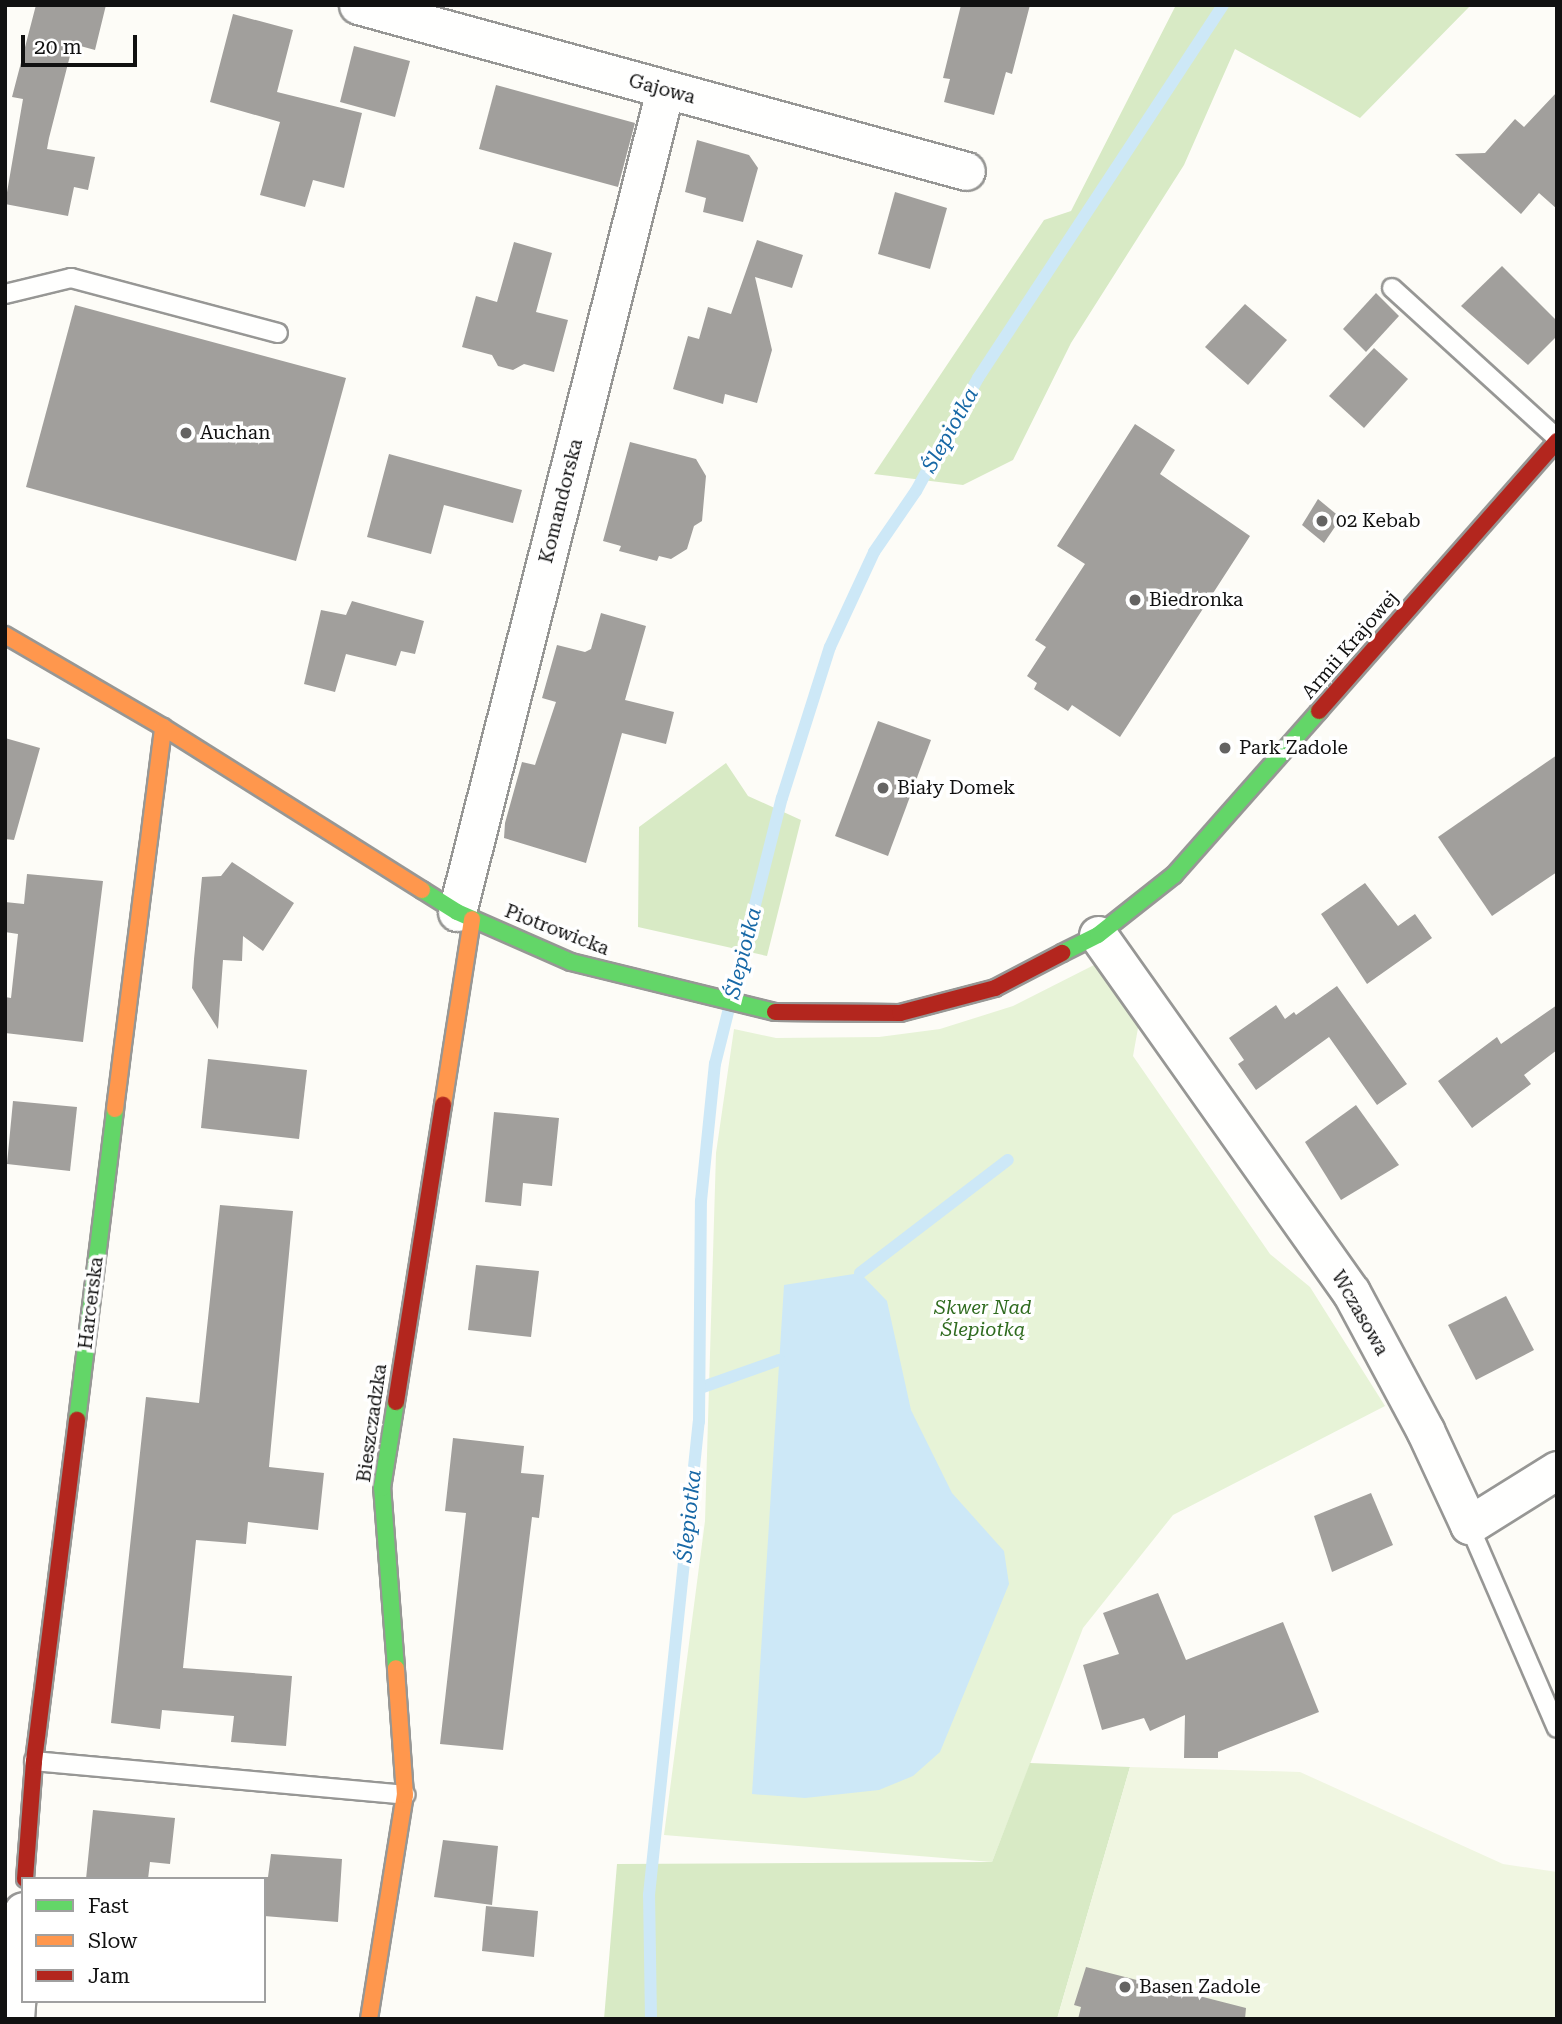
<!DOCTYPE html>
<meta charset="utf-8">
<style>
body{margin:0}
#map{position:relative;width:1562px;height:2024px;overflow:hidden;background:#fdfcf7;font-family:"Roboto Serif",serif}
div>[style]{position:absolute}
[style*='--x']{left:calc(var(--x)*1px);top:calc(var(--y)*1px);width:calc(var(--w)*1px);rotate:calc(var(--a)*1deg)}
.green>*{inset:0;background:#e7f3d7}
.forest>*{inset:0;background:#d8eac5}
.pitch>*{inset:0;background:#f0f6e1}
.water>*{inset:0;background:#cde8f7}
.stream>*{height:12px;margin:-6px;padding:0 6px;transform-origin:6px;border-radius:6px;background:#cde8f7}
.building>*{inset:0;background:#a19f9c}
.roads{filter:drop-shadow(2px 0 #979795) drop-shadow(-2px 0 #979795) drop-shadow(0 2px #979795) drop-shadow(0 -2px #979795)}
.lane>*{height:18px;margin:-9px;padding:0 9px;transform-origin:9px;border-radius:9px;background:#fffffe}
.street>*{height:37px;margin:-18.5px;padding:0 18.5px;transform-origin:18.5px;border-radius:18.5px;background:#fffffe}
.fast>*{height:16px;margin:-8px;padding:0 8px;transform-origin:8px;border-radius:8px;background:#63d668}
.slow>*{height:16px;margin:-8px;padding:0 8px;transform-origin:8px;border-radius:8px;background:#ff974d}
.jam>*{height:16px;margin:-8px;padding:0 8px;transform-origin:8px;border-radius:8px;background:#b3261e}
.dots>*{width:19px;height:19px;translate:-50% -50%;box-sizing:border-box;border:4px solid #fff;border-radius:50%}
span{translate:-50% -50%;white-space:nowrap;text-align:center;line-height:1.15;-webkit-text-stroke:7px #fff;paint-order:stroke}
.street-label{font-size:19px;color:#111}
.poi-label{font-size:19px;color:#111}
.left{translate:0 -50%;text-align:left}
.park-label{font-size:19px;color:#2f6b1f;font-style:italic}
.water-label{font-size:21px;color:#1768a6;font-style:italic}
.frame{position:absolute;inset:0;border:7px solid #111;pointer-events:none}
.legend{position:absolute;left:21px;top:1877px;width:245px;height:126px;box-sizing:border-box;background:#fff;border:2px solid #a0a0a0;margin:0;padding:9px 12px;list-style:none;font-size:21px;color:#111}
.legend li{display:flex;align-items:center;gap:14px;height:35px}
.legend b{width:35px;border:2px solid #a0a0a0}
.scale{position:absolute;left:21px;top:35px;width:116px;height:32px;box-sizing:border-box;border:4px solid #111;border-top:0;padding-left:9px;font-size:21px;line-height:24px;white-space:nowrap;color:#111;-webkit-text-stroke:5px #fff;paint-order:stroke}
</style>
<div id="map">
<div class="green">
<div style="clip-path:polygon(1098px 963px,1140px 1017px,1133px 1056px,1270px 1254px,1310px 1287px,1385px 1406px,1173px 1515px,1083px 1628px,992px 1862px,664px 1835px,705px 1521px,716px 1153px,734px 1029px,776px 1038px,879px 1037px,940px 1029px,1013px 1006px)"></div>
</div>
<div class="forest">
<div style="clip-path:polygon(1176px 5px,1471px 5px,1360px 118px,1235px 49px,1184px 165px,1071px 343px,1013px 460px,963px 485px,874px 474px,1044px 220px,1071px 211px)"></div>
<div style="clip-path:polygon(726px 763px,748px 796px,801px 820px,767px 956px,638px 927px,639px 827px)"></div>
<div style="clip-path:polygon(1030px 1763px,1130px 1767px,1057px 2019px,604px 2019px,617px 1864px,992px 1862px)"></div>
</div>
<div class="pitch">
<div style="clip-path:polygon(1130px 1767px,1300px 1772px,1503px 1864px,1557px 1872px,1557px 2019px,1057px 2019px)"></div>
</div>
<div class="water">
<div style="clip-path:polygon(860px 1273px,887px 1301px,911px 1410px,952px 1493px,1004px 1551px,1009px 1584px,940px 1752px,913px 1776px,879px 1790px,805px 1798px,752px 1794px,784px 1285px)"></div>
</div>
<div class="stream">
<div style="--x:860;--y:1273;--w:186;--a:-37.4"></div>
<div style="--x:700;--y:1388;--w:84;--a:-19.5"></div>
<div style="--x:651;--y:2019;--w:124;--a:-90.9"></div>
<div style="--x:649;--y:1895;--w:476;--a:-84"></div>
<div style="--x:699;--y:1422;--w:221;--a:-89.5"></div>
<div style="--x:701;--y:1201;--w:138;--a:-84.2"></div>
<div style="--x:715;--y:1064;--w:274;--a:-75.9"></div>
<div style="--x:782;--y:798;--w:158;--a:-72.4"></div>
<div style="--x:830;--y:647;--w:105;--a:-65.1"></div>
<div style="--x:874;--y:552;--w:74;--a:-55.5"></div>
<div style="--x:916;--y:491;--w:129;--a:-61.2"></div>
<div style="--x:978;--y:378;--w:446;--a:-56.7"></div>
</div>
<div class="building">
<div style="clip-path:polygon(36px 5px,106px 5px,95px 50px,73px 44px,49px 138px,47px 149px,95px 157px,88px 190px,74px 187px,68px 216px,5px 204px,23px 99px,12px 97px)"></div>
<div style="clip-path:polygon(961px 5px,1030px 5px,1012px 74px,1006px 72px,994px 115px,944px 102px,950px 79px,943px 78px)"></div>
<div style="clip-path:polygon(233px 14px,293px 30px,277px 92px,362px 113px,344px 188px,313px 180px,305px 207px,260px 195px,280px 122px,210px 102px)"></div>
<div style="clip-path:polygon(354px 46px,410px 61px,395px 117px,340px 102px)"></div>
<div style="clip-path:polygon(496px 85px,635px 123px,618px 187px,479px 149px)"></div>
<div style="clip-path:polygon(1557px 92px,1557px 209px,1539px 193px,1521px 214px,1455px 154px,1485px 153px,1515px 119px,1524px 127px)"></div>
<div style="clip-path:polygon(697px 140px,749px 155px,758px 168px,743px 222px,703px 212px,706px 198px,685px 192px)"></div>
<div style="clip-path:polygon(895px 192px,947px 208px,930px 269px,878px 254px)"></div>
<div style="clip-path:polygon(757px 240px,803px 255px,792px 288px,755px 277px,772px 350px,757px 403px,725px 394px,723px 404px,673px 389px,688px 336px,699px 339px,708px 307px,731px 314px)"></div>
<div style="clip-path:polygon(514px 242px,552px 253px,536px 312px,568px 320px,554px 372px,524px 364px,513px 370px,498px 366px,492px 355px,462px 347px,476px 296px,497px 302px)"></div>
<div style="clip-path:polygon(1502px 266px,1557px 321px,1557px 336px,1528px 365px,1461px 306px)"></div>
<div style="clip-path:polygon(1376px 293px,1399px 316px,1366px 352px,1343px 329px)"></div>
<div style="clip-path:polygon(1245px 304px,1287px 340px,1248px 385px,1205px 347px)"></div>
<div style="clip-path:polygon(75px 305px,346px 378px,296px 561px,26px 487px)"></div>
<div style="clip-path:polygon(1374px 348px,1408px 379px,1364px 428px,1329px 396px)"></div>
<div style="clip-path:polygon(1135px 424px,1175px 450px,1160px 474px,1250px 536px,1120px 737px,1072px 705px,1068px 711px,1034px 689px,1037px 683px,1027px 676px,1046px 647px,1035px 640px,1085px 564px,1057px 546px)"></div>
<div style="clip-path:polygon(630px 442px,696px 459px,706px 476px,702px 521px,694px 526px,687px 549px,671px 559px,659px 556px,657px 561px,619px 551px,621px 546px,603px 541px)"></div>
<div style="clip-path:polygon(389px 454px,522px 490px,513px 523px,444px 505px,431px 554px,367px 537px)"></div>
<div style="clip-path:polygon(1318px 499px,1341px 518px,1324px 543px,1302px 525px)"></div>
<div style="clip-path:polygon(352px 601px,424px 621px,415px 654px,401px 651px,396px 666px,346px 654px,335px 692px,304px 684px,321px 610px,346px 615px)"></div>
<div style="clip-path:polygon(601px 613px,646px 626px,625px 700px,674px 712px,666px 744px,622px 733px,586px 863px,504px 838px,505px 823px,522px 762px,535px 765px,556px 702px,542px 698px,557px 645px,585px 652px,591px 649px)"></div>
<div style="clip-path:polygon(878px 721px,931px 740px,888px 856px,835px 836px)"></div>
<div style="clip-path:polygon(5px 738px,40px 748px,14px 840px,5px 839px)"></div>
<div style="clip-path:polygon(1557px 755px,1557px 872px,1492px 916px,1438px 837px)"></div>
<div style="clip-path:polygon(232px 862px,294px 903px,263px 951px,243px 936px,242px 961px,223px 960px,218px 1029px,192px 988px,194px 959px,202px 877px,221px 876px)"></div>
<div style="clip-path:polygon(27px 874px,103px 881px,83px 1042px,5px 1033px,5px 997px,11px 998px,18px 934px,5px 932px,5px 902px,24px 904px)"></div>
<div style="clip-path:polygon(1365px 883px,1398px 926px,1415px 914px,1432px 938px,1367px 984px,1321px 914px)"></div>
<div style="clip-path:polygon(1337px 986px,1407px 1084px,1377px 1105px,1329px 1037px,1256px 1090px,1238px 1064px,1244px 1060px,1229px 1038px,1276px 1005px,1285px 1019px,1294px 1012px,1296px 1015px)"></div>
<div style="clip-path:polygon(1557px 1005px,1557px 1050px,1524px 1075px,1531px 1084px,1472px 1128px,1438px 1081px,1497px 1037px,1501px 1044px)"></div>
<div style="clip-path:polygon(208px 1059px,307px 1070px,299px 1139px,201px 1128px)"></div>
<div style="clip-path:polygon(13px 1101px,77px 1107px,70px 1171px,7px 1164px)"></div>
<div style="clip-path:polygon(1356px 1105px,1399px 1165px,1341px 1200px,1305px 1142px)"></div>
<div style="clip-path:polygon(494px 1112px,559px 1118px,552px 1186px,523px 1183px,521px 1206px,485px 1202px)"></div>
<div style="clip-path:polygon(220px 1205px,293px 1211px,269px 1467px,324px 1473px,318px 1530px,248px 1522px,246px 1544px,196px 1540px,183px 1668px,292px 1676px,286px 1746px,231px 1742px,234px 1716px,162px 1710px,160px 1729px,111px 1723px,146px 1397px,199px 1403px)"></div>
<div style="clip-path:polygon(476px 1265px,539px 1271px,531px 1337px,468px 1330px)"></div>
<div style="clip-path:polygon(1506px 1296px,1534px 1350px,1476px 1380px,1448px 1325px)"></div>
<div style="clip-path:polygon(453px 1438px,524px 1446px,521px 1473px,544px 1475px,539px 1518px,532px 1517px,503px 1750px,440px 1744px,466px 1513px,445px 1511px)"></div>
<div style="clip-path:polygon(1371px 1493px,1393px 1545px,1332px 1572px,1314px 1516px)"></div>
<div style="clip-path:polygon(1158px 1593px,1186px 1660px,1283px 1622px,1319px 1712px,1218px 1752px,1218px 1758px,1184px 1758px,1185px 1715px,1150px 1731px,1144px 1718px,1102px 1730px,1083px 1665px,1119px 1654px,1103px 1613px)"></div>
<div style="clip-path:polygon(93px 1810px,175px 1818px,170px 1864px,150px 1862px,148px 1879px,86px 1879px)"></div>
<div style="clip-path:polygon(443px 1840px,498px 1846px,492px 1905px,434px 1897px)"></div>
<div style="clip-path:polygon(271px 1854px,342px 1859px,338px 1922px,264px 1916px,264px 1877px,268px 1877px)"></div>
<div style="clip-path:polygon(486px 1906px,538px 1911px,534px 1957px,482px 1951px)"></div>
<div style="clip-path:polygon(1086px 1967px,1246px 2008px,1245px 2019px,1078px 2019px,1081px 2007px,1074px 2005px)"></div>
</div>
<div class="roads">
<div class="lane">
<div style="--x:1392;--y:288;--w:223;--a:42.3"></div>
<div style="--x:5;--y:294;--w:68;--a:-13.6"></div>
<div style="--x:71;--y:278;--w:214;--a:14.9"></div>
<div style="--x:1469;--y:1525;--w:221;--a:66.6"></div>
<div style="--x:34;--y:1761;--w:373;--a:5.2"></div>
</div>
<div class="street">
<div style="--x:358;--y:5;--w:630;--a:15.27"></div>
<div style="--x:457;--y:912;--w:848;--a:-75.8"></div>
<div style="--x:1098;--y:935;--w:438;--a:54.7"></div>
<div style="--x:1351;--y:1292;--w:157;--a:61.8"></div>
<div style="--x:1425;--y:1430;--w:105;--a:65.1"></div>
<div style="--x:1469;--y:1525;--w:104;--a:-32"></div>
<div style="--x:15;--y:2019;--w:108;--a:-85.8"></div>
</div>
<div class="fast">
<div style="--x:422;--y:890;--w:41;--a:32.2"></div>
<div style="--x:457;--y:912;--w:124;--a:23.7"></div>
<div style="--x:571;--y:962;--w:210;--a:13.8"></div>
<div style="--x:1062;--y:953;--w:40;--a:-26.6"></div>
<div style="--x:1098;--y:935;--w:97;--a:-38.3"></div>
<div style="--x:1174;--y:875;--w:219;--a:-48.5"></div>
<div style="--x:77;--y:1420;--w:313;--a:-83"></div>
<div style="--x:396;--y:1668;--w:181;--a:-94.4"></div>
<div style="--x:382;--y:1488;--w:87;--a:-80.8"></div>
</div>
<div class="slow">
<div style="--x:5;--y:635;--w:183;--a:30.2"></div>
<div style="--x:163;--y:727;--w:306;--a:32.2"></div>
<div style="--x:443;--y:1105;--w:188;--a:-81.1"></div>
<div style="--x:115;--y:1109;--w:385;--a:-82.8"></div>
<div style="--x:369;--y:2019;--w:227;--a:-80.9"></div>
<div style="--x:405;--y:1795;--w:127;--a:-94.1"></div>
</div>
<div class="jam">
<div style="--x:1319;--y:711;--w:360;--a:-48.6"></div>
<div style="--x:775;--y:1012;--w:125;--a:0.5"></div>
<div style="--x:900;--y:1013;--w:98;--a:-14.7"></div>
<div style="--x:995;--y:988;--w:76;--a:-27.6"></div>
<div style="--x:396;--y:1402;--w:301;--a:-81"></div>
<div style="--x:25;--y:1879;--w:118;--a:-85.6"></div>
<div style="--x:34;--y:1761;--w:344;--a:-82.8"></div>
</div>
</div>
<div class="dots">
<div style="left:186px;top:433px;background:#646362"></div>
<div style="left:1322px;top:521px;background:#646362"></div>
<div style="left:1135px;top:600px;background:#646362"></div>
<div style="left:1225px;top:748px;background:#646362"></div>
<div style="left:883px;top:788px;background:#646362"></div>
<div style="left:1125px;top:1987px;background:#646362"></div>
</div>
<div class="street-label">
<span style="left:662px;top:89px;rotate:15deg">Gajowa</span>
<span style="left:561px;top:501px;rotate:-76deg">Komandorska</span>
<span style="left:1350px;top:645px;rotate:-49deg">Armii Krajowej</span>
<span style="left:557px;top:930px;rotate:21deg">Piotrowicka</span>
<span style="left:91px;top:1303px;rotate:-83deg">Harcerska</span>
<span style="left:1360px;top:1313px;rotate:60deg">Wczasowa</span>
<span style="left:372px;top:1423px;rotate:-82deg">Bieszczadzka</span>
</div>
<div class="poi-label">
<span class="left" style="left:200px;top:433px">Auchan</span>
<span class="left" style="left:1336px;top:521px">02 Kebab</span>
<span class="left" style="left:1149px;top:600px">Biedronka</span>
<span class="left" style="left:1239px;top:748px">Park Zadole</span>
<span class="left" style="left:897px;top:788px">Biały Domek</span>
<span class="left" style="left:1139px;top:1987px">Basen Zadole</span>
</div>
<div class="park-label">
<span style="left:983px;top:1319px">Skwer Nad<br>Ślepiotką</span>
</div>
<div class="water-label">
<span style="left:950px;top:430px;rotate:-61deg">Ślepiotka</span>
<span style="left:743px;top:953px;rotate:-76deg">Ślepiotka</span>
<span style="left:689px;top:1516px;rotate:-84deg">Ślepiotka</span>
</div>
<div class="frame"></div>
<ul class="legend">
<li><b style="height:9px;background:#63d668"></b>Fast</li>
<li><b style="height:9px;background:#ff974d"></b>Slow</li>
<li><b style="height:9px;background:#b3261e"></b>Jam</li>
</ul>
<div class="scale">20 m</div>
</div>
